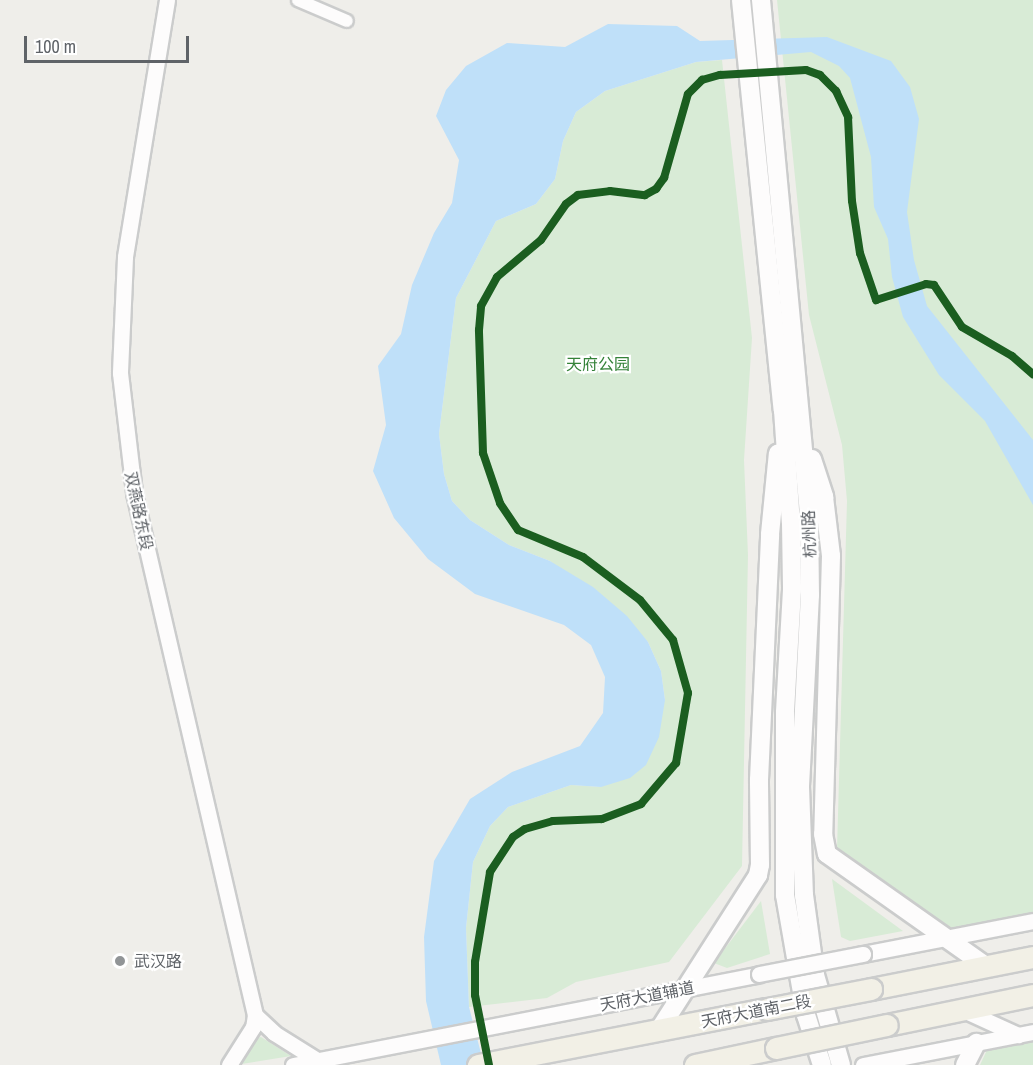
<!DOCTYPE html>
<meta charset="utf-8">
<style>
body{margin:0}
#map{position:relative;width:1033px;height:1065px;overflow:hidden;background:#efeeea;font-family:"Archivo Narrow","Noto Sans SC",sans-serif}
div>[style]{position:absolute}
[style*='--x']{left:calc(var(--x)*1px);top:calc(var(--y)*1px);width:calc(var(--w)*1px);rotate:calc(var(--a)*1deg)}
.green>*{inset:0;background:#d8ebd6}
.water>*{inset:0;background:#bfe0f9}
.roads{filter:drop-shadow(2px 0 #cbcccc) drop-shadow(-2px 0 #cbcccc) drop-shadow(0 2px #cbcccc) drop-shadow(0 -2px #cbcccc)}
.minor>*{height:12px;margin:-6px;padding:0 6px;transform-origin:6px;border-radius:6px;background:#fdfcfc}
.tertiary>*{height:15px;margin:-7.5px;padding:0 7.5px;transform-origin:7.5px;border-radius:7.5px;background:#fdfcfc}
.secondary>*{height:18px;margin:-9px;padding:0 9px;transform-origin:9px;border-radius:9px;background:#fdfcfc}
.trunk>*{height:21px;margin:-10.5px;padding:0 10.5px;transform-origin:10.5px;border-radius:10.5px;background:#f2f0e6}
.bridges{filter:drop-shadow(2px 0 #cbcccc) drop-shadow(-2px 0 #cbcccc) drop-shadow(0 2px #cbcccc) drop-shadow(0 -2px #cbcccc)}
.tertiary-bridge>*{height:15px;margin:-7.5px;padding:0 7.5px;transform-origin:7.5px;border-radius:7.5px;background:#fdfcfc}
.trunk-bridge>*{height:21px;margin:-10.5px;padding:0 10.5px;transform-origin:10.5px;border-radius:10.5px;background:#f2f0e6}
.cycleway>*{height:8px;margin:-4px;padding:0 4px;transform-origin:4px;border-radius:4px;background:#1b5e20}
.dots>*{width:16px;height:16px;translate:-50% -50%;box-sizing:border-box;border:3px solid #fff;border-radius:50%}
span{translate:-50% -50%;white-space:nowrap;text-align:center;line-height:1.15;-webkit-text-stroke:4.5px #fff;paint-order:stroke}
.park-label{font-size:16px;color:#348238}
.street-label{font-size:16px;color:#5f6368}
.poi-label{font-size:16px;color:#5f6368}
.left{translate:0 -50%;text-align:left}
.scale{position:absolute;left:24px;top:36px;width:165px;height:27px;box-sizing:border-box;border:3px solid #5f6368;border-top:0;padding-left:8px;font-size:18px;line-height:21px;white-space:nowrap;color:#5f6368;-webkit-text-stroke:4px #fff;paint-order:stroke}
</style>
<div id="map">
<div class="green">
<div style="clip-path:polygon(777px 0,1033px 0,1033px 912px,949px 929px,837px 849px,847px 501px,842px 445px,809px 315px)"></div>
<div style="clip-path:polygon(722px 60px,752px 338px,744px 460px,748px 555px,742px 866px,669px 962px,576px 982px,547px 998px,469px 1007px,466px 928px,473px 862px,490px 826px,508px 807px,571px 785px,601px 787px,665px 700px,661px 671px,648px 642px,550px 561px,509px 545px,470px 520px,452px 501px,444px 474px,439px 434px,456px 298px,496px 221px,536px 204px,555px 179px,563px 141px,576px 112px,605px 91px,696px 62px)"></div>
<div style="clip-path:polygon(832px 879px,903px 931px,850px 941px,841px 937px)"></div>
<div style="clip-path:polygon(761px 901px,770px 954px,727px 968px,714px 963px)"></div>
<div style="clip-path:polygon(261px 1037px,291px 1056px,235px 1065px,252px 1039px)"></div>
<div style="clip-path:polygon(1033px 1041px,1033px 1065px,980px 1065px,987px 1050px)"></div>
</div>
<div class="water">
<div style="clip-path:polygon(608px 24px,677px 26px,700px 41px,827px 37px,891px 61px,910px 87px,919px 119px,907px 212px,914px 260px,927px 306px,1033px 440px,1033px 505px,985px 421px,939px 375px,903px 317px,892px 277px,888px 239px,874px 207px,871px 157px,850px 78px,839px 66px,811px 52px,696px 62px,605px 91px,576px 112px,563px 141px,555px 179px,536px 204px,496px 221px,456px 298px,439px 434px,444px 474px,452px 501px,470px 520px,509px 545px,550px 561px,593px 587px,627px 616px,648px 642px,661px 671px,665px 700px,659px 737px,646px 765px,630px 778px,601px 787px,571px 785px,508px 807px,490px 826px,473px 862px,466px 928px,469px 1007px,484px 1065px,441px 1065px,426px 1001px,424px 937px,434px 861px,470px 799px,512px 772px,580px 746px,603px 713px,605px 677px,591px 645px,564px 625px,475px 594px,428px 559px,394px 518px,373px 471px,386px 425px,378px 366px,401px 334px,412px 285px,434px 233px,452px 203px,459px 160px,436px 116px,446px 90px,466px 66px,507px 43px,565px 47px)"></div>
</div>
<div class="roads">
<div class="minor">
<div style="--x:298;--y:0;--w:53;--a:23.2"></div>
</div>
<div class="tertiary">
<div style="--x:167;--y:0;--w:260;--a:99.3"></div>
<div style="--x:125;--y:257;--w:116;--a:92.5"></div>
<div style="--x:120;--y:373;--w:121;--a:83.3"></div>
<div style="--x:134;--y:493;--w:536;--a:76.95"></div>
<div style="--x:255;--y:1015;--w:12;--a:99"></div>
<div style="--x:253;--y:1027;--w:45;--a:122.3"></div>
<div style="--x:863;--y:954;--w:173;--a:-11"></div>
<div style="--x:961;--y:1009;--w:63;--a:24.5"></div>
<div style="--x:255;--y:1015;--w:26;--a:43"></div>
<div style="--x:274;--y:1033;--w:51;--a:32.1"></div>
<div style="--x:293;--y:1065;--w:475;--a:-11"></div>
<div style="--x:863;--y:1065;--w:173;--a:-11"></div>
</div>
<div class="secondary">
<div style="--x:741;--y:0;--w:412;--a:84.2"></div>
<div style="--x:783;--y:410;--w:113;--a:86"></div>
<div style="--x:791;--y:523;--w:67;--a:89.1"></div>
<div style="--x:792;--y:590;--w:123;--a:93.3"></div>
<div style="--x:785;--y:713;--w:182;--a:90"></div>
<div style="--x:785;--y:895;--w:122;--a:80.1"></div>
<div style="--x:806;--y:1015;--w:52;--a:72.3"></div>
<div style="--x:761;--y:0;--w:516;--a:84.66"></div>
<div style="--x:809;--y:514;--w:81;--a:89.3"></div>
<div style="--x:810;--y:595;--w:192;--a:93"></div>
<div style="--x:800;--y:787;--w:108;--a:87.9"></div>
<div style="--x:804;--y:895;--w:81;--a:82.2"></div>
<div style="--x:815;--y:975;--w:94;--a:73.9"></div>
<div style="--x:812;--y:459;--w:40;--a:72"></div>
<div style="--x:824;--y:497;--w:59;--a:83.2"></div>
<div style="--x:831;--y:556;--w:278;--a:91.6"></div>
<div style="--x:823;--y:834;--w:20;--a:79"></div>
<div style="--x:827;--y:854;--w:194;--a:35.2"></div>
<div style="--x:659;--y:1030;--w:184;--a:-57.4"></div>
<div style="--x:758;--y:875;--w:10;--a:-79"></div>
<div style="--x:760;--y:865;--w:85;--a:-90.7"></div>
<div style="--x:759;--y:780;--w:246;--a:-87.4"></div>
<div style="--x:770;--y:534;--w:81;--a:-84.4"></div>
<div style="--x:965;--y:1065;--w:25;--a:-63"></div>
</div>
<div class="trunk">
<div style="--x:871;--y:989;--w:165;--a:-11.2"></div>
<div style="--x:887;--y:1025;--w:149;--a:-11.6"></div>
<div style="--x:478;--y:1065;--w:294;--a:-11"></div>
<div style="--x:695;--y:1065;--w:83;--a:-11.9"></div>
</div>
</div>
<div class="bridges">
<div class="tertiary-bridge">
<div style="--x:759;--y:974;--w:106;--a:-10.9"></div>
</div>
<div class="trunk-bridge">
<div style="--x:767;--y:1009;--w:106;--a:-10.9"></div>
<div style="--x:776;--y:1048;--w:113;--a:-11.7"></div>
</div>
</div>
<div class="cycleway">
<div style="--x:489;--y:1065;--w:71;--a:-101.3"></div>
<div style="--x:475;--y:995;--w:33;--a:-90"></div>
<div style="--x:475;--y:962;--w:91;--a:-80.5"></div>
<div style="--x:490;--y:872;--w:42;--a:-56.7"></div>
<div style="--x:513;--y:837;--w:14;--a:-34"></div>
<div style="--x:525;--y:829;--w:29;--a:-16"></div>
<div style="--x:553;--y:821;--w:49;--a:-2.3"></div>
<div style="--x:602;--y:819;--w:42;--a:-21"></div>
<div style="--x:641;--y:804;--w:54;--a:-49.5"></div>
<div style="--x:676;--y:763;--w:71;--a:-80.3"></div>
<div style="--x:688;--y:693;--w:55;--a:-105.8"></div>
<div style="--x:673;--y:640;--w:52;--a:-129.5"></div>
<div style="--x:640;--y:600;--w:71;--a:-143"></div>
<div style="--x:583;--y:557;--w:70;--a:-157.4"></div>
<div style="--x:518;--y:530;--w:32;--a:-124"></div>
<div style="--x:500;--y:503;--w:53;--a:-108.8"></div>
<div style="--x:483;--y:453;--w:123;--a:-91.9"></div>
<div style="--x:479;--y:330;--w:24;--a:-85"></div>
<div style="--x:481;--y:306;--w:33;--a:-61"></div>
<div style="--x:497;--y:277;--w:57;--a:-40.1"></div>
<div style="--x:541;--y:240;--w:44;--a:-55.2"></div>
<div style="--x:566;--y:204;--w:15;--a:-37"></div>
<div style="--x:578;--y:195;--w:32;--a:-7"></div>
<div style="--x:610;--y:191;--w:35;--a:7"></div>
<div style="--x:645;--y:195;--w:13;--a:-29"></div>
<div style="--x:656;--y:189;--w:14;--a:-54"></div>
<div style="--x:664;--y:178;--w:87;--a:-74.1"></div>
<div style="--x:688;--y:94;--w:20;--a:-45"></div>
<div style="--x:702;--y:80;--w:19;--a:-16"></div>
<div style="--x:720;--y:75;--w:86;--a:-3.3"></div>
<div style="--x:806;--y:70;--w:15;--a:20"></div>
<div style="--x:820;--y:75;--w:23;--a:45"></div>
<div style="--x:836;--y:91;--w:29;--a:65"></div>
<div style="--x:848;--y:117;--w:84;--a:87.3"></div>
<div style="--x:852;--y:201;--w:53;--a:81.3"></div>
<div style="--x:860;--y:253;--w:50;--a:71.2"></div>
<div style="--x:876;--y:300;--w:52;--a:-17.7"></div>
<div style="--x:926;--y:284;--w:8;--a:7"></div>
<div style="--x:934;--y:285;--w:50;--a:56.3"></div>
<div style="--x:962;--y:327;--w:58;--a:30.1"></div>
<div style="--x:1012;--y:356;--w:28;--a:41"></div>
</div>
<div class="dots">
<div style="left:120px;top:961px;background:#919496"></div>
</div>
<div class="park-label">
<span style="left:598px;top:364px">天府公园</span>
</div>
<div class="street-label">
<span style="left:139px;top:511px;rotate:78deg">双燕路东段</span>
<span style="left:809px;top:534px;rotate:-92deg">杭州路</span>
<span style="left:647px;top:996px;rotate:-11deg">天府大道辅道</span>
<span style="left:756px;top:1011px;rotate:-11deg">天府大道南二段</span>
</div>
<div class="poi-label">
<span class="left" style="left:134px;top:961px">武汉路</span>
</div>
<div class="scale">100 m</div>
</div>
